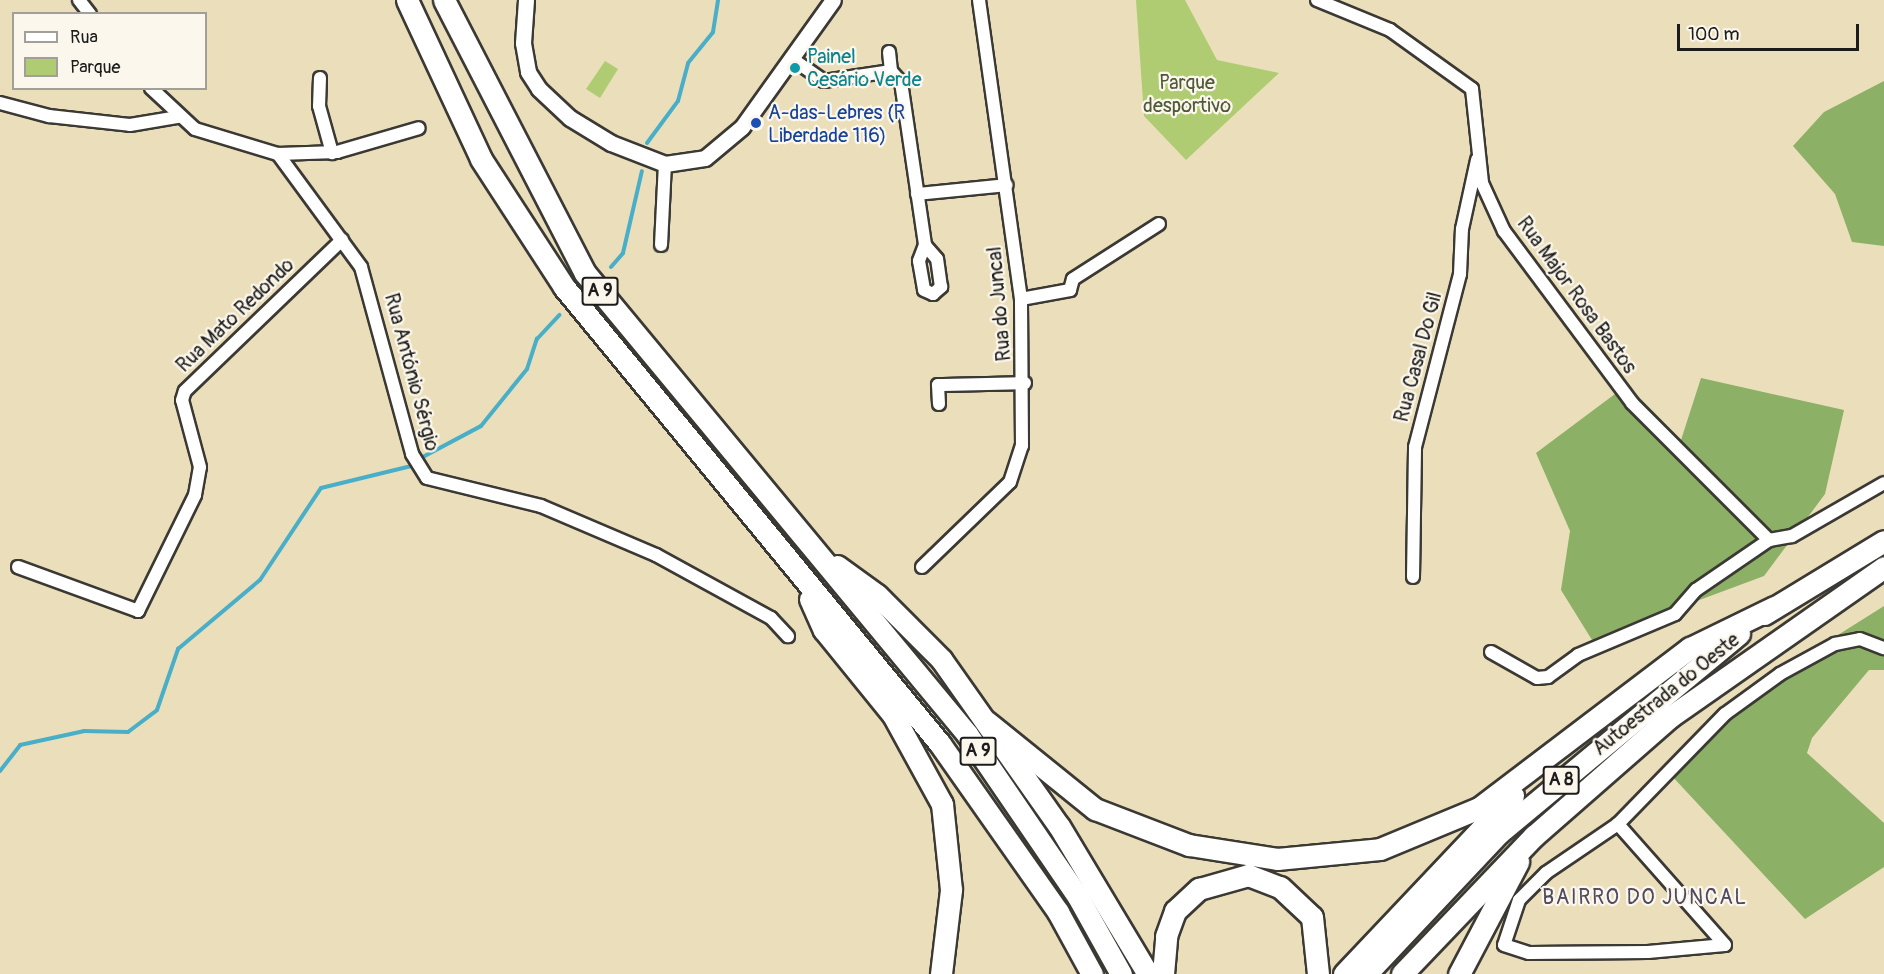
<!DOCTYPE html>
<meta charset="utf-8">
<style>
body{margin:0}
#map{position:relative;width:1884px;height:974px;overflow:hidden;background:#ebdfbb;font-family:Pangolin,sans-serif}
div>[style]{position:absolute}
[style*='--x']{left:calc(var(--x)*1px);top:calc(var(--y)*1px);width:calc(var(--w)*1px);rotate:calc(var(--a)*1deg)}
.green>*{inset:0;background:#b0cc73}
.forest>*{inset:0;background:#8cb065}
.stream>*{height:4px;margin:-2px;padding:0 2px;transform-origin:2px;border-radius:2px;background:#49aec8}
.roads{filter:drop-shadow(2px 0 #3b3934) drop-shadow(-2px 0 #3b3934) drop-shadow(0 2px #3b3934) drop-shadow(0 -2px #3b3934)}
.minor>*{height:12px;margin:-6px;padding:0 6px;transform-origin:6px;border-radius:6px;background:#fff}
.tertiary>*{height:15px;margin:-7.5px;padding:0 7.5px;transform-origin:7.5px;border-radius:7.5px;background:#fff}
.motorway>*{height:21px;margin:-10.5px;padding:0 10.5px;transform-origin:10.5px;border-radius:10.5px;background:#fff}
.dots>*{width:16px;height:16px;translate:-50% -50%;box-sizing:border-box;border:3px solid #fbf7ec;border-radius:50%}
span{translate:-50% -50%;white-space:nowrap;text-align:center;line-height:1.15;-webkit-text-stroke:4.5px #fbf7ec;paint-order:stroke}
.shield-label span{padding:2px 4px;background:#fbf7ec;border:2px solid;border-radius:4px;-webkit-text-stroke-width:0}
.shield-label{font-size:18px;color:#1c1c1c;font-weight:700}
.culture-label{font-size:20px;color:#0d838f}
.left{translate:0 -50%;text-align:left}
.park-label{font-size:20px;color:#505a3a}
.transit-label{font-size:20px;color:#164399}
.street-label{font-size:20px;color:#1c1c1c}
.neighbourhood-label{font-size:21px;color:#504a60;letter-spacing:1.5px}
.legend{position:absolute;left:12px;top:12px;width:195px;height:78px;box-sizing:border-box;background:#fbf7ec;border:2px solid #a29f99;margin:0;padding:8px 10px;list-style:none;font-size:18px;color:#1c1c1c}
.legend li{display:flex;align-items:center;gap:12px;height:30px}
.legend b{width:30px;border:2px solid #a29f99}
.scale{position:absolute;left:1677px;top:24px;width:182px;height:27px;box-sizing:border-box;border:3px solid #1c1c1c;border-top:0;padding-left:8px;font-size:18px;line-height:21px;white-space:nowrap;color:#1c1c1c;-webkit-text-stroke:4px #fbf7ec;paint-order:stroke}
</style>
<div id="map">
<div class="green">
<div style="clip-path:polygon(1136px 0,1185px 0,1217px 60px,1279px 73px,1186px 160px,1144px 116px)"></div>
<div style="clip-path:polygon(605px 61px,618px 69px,600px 98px,586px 89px)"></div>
</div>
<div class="forest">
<div style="clip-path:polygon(1884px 81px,1884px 246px,1852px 242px,1835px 194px,1793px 146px,1824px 112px)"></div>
<div style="clip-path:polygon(1701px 378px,1844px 410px,1825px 494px,1764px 576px,1592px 640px,1561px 590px,1570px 531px,1536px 453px,1627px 385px,1681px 440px)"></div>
<div style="clip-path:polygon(1884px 606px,1884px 670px,1869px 670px,1812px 738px,1807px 753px,1884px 823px,1884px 867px,1805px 919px,1671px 775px,1730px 703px)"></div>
</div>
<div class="stream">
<div style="--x:647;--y:143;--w:52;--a:-53.6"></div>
<div style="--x:678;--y:101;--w:39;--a:-75"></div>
<div style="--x:688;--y:63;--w:40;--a:-51"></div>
<div style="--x:713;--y:32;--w:32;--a:-81"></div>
<div style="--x:611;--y:267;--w:18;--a:-49"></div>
<div style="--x:623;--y:253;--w:84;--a:-77"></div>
<div style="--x:419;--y:459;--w:70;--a:-28"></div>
<div style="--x:481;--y:426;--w:73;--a:-51.1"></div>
<div style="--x:527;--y:369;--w:32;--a:-72"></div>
<div style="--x:537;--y:339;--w:33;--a:-47"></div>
<div style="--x:0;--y:771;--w:33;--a:-52"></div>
<div style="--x:20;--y:745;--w:66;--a:-12.3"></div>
<div style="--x:84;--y:731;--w:44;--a:1.3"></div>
<div style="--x:128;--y:732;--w:36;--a:-37"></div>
<div style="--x:157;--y:710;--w:65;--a:-71"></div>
<div style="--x:178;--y:649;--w:107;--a:-40.1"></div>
<div style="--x:260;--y:580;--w:110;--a:-56.5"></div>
<div style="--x:321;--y:488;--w:93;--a:-13.7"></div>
</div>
<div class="roads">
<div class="minor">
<div style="--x:79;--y:0;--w:18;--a:52"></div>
<div style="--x:1317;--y:0;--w:79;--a:22.3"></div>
<div style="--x:1390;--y:30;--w:101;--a:35.7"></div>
<div style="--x:1472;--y:89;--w:95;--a:83.9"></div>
<div style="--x:1482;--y:183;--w:53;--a:65.4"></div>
<div style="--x:1504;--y:231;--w:214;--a:53.3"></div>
<div style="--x:1632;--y:403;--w:194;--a:45"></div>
<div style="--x:889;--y:52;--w:19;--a:84"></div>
<div style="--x:891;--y:71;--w:15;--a:48"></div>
<div style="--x:901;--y:82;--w:165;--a:81.6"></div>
<div style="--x:925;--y:245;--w:17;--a:111"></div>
<div style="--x:919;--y:261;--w:29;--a:80"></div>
<div style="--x:924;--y:290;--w:10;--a:24"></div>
<div style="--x:933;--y:294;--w:11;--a:-41"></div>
<div style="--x:941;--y:287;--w:28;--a:-98"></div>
<div style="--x:937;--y:259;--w:18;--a:-131"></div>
<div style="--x:791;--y:58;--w:40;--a:34.9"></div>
<div style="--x:824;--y:81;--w:68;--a:-8.5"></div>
<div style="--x:320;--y:78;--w:28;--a:92"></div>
<div style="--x:319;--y:106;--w:49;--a:74.5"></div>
<div style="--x:151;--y:88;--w:60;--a:43"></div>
<div style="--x:195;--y:129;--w:87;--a:16.8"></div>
<div style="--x:278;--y:154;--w:59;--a:-1.9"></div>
<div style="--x:337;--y:152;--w:85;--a:-16.3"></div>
<div style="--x:0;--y:103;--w:51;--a:14.9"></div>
<div style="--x:49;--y:116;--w:81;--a:6.3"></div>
<div style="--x:130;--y:125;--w:49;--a:-9.5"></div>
<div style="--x:278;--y:154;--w:140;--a:53.7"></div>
<div style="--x:361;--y:267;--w:194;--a:74.7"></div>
<div style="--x:412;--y:454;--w:28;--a:58"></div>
<div style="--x:427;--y:478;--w:117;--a:13.8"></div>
<div style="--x:541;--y:506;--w:125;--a:23.1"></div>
<div style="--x:656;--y:555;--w:131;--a:28.7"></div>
<div style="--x:771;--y:618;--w:25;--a:47"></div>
<div style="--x:917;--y:194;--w:90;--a:-5.7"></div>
<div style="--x:661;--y:245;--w:81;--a:-87.2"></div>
<div style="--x:1021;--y:299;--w:50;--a:-10.4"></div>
<div style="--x:1070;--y:290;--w:11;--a:-75"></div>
<div style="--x:1073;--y:279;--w:102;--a:-32.6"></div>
<div style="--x:939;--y:404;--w:19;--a:-93"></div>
<div style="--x:938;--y:385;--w:87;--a:-1.3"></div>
<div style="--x:18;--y:567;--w:128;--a:20.1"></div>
<div style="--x:138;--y:611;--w:129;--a:-63.8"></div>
<div style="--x:195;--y:495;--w:28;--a:-80"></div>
<div style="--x:200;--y:467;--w:69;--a:-105"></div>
<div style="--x:182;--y:400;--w:9;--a:-72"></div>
<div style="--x:185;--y:391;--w:218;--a:-43.9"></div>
<div style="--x:922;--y:567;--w:122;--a:-44"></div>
<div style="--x:1010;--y:482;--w:38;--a:-72"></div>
<div style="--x:1022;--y:446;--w:147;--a:-90.4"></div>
<div style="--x:1021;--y:299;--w:302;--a:-98"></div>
<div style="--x:1413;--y:577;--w:130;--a:-89.1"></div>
<div style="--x:1415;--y:447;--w:179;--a:-75.4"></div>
<div style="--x:1460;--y:274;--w:45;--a:-87.5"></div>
<div style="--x:1462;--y:229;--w:71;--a:-77.7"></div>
<div style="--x:1491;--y:652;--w:53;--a:29.5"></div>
<div style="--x:1537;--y:678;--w:11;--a:-5"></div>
<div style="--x:1548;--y:677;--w:37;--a:-36"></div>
<div style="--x:1578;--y:655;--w:105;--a:-22.9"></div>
<div style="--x:1675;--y:614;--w:32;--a:-49"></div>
<div style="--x:1696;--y:590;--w:88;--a:-34.4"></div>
<div style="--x:1769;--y:540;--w:23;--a:-10"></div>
<div style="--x:1792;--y:536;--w:106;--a:-29.9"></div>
<div style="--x:1618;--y:824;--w:87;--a:145.8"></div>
<div style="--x:1546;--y:873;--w:38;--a:135"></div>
<div style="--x:1519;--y:900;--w:47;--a:108.4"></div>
<div style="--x:1504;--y:945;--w:26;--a:18"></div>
<div style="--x:1529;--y:953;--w:119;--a:-0.5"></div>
<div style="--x:1648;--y:952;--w:77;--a:-5.2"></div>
<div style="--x:1725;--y:945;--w:162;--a:-131.5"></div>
<div style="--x:1618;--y:824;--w:153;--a:-45.8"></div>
<div style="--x:1725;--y:714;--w:68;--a:-36"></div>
<div style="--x:1780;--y:674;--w:63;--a:-28.6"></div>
<div style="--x:1835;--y:644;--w:25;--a:-11"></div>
<div style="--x:1860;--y:639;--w:26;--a:21"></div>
</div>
<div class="tertiary">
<div style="--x:526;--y:0;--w:43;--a:94"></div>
<div style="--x:523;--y:43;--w:29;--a:80"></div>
<div style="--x:528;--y:72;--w:20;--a:57"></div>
<div style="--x:539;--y:89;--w:42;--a:43.1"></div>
<div style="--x:570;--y:118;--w:48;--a:31.4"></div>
<div style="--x:611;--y:143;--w:58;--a:21.3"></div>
<div style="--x:665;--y:164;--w:40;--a:-8.5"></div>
<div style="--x:705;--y:158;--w:48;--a:-40"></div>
<div style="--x:742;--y:127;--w:156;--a:-54.4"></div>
</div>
<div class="motorway">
<div style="--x:407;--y:0;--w:175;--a:65"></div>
<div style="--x:481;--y:159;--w:153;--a:57"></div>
<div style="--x:564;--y:287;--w:592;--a:50.55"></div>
<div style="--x:940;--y:744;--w:205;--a:54.9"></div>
<div style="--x:1058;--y:912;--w:71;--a:61.3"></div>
<div style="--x:444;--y:0;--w:307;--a:62.7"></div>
<div style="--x:585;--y:273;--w:599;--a:50.35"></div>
<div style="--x:967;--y:734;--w:197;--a:55.7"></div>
<div style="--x:1078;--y:897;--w:88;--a:60.8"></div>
<div style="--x:837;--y:566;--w:49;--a:35.9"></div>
<div style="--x:877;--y:595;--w:91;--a:45"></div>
<div style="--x:941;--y:659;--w:204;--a:54.8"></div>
<div style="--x:1059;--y:826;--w:173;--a:59"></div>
<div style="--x:810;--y:599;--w:34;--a:66"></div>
<div style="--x:824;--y:630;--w:109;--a:50.9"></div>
<div style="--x:893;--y:715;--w:102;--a:61.2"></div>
<div style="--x:942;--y:804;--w:86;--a:84"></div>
<div style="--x:951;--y:890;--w:85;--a:96.8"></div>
<div style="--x:1764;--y:614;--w:140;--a:-31.3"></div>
<div style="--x:987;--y:722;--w:139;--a:38.9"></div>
<div style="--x:1095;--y:809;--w:101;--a:21"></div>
<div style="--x:1189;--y:845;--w:89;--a:9"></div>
<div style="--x:1277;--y:859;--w:103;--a:-5.5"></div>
<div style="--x:1380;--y:849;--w:107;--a:-22.5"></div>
<div style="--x:1479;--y:808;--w:265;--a:-37.2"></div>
<div style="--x:1690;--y:648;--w:93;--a:-26"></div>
<div style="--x:1163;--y:974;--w:38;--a:-85"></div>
<div style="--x:1166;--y:936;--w:27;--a:-70"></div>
<div style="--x:1175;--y:911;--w:33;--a:-43"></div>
<div style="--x:1199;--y:889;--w:51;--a:-15.9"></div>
<div style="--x:1248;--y:875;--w:34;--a:21"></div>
<div style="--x:1280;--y:887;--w:44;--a:43.2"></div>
<div style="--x:1312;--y:917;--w:57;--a:84"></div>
<div style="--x:1344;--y:974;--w:246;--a:-46.6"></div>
<div style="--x:1366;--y:974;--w:194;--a:-46.7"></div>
<div style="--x:1499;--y:833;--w:312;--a:-39.7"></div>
<div style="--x:1402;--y:974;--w:191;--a:-46.3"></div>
<div style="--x:1534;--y:836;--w:181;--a:-41.2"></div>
<div style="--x:1670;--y:717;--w:261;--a:-35"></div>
<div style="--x:1459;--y:974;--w:127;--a:-62.2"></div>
</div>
</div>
<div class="dots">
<div style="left:795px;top:68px;background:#0f9aa8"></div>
<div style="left:756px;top:123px;background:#1a4fb4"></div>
</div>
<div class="shield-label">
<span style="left:600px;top:291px">A 9</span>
<span style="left:978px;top:751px">A 9</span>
<span style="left:1561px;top:780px">A 8</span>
</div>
<div class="culture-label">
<span class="left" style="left:807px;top:68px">Painel<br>Cesário Verde</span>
</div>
<div class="park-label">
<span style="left:1187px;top:94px">Parque<br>desportivo</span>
</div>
<div class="transit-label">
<span class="left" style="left:768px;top:124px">A-das-Lebres (R<br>Liberdade 116)</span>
</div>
<div class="street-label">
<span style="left:1577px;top:295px;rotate:54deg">Rua Major Rosa Bastos</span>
<span style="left:999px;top:304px;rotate:-95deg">Rua do Juncal</span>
<span style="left:235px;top:315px;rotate:-44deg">Rua Mato Redondo</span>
<span style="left:1418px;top:357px;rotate:-75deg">Rua Casal Do Gil</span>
<span style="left:412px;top:372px;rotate:75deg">Rua António Sérgio</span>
<span style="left:1666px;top:694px;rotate:-39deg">Autoestrada do Oeste</span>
</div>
<div class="neighbourhood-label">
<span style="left:1645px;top:898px">BAIRRO DO JUNCAL</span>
</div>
<ul class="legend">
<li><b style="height:8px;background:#fff"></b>Rua</li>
<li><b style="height:16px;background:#b0cc73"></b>Parque</li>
</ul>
<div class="scale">100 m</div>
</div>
